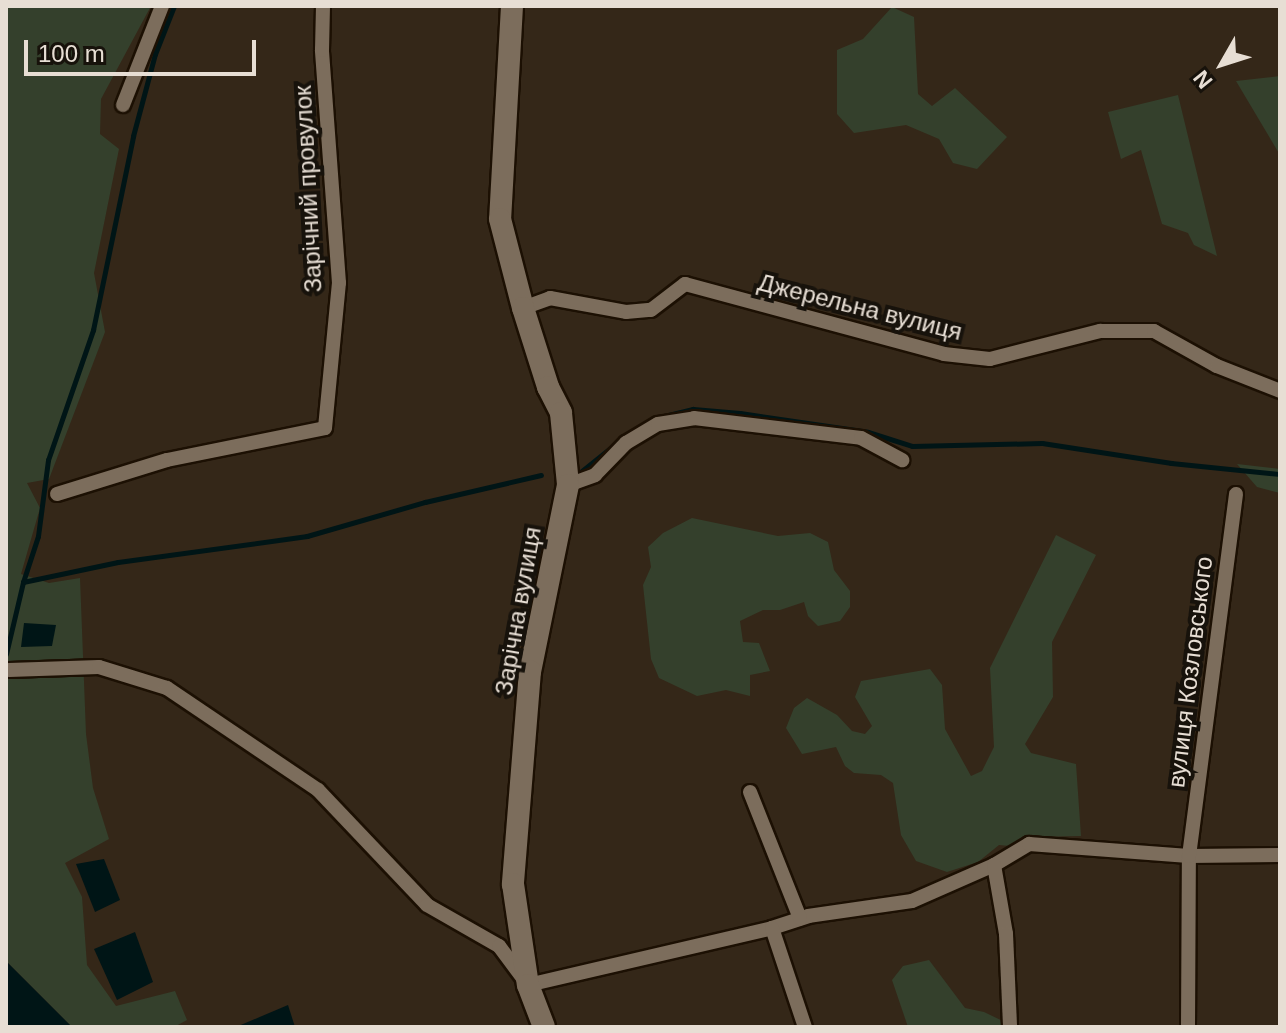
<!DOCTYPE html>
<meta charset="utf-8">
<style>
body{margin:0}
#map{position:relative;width:1286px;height:1033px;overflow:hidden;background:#342718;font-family:Helvetica,sans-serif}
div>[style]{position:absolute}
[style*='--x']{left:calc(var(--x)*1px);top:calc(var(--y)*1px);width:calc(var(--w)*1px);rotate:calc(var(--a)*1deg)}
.green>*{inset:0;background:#34402c}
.water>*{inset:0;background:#001516}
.stream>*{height:5px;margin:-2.5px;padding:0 2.5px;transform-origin:2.5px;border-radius:2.5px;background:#001516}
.roads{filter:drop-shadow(2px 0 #1c1003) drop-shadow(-2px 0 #1c1003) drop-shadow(0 2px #1c1003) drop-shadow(0 -2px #1c1003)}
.street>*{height:14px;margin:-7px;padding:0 7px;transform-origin:7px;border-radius:7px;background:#7c6d5c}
.secondary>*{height:22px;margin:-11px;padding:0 11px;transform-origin:11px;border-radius:11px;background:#7c6d5c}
span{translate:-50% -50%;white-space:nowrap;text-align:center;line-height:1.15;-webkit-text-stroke:8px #17120b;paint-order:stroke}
.street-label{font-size:24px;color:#e7ded4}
.frame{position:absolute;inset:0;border:8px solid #e7ded4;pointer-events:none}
.north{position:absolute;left:1182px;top:24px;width:80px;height:80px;-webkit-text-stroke:6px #17120b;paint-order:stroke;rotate:231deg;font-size:22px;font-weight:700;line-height:32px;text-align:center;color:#e7ded4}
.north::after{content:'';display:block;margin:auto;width:28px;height:36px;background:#e7ded4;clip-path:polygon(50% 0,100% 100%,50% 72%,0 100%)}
.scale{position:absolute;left:24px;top:40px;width:232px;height:36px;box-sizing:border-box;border:4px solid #e7ded4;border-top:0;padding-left:10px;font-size:24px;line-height:28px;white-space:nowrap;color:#e7ded4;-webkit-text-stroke:6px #17120b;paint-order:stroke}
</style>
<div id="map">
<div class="green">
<div style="clip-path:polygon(6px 6px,151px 6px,101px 99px,100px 134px,119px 149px,94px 273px,105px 332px,49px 479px,27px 483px,40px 508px,21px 574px,49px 583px,80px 578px,86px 734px,93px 788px,109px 839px,65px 863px,82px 897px,87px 965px,116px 1006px,175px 991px,187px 1020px,174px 1027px,72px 1027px,6px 961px)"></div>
<div style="clip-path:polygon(892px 7px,914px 17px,918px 94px,932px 106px,955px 88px,1007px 137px,977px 169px,953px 163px,939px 139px,906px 125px,854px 133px,837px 114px,837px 50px,863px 39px)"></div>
<div style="clip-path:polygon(1280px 76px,1280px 155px,1236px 81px)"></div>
<div style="clip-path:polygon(1178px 95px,1217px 256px,1194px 245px,1188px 233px,1162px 224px,1141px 150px,1121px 159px,1108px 112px)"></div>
<div style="clip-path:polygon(1237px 464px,1280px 469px,1280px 493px,1257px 487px)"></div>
<div style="clip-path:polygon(692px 518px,778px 536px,810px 533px,828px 542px,834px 570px,850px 591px,850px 607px,840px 621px,818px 626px,808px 616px,804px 602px,780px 610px,763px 610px,740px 621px,743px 642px,759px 643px,770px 671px,750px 675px,750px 696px,726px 690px,697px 696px,659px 678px,651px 659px,643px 585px,651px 567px,648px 547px,663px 533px)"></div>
<div style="clip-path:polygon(1056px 535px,1096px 555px,1052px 642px,1053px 697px,1025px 744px,1031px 753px,1076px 764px,1081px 836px,1026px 837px,1010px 846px,999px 845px,978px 862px,947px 872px,916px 861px,901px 835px,893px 783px,881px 775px,854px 773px,845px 766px,836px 747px,802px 754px,786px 728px,794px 708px,807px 698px,837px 715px,852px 731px,865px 734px,872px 726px,855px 697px,861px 681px,930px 669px,942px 685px,945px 729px,971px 776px,982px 771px,994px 747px,990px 668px)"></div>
<div style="clip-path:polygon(929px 960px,965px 1008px,984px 1012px,1009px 1024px,1008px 1027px,908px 1027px,892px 980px,903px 966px)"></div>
</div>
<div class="water">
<div style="clip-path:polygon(24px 623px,56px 625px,52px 646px,21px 647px)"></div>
<div style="clip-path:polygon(104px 859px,120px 900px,95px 912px,76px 864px)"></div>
<div style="clip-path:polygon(135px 932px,153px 982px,117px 1000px,94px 949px)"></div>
<div style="clip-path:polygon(6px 961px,72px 1027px,6px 1027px)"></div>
<div style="clip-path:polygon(288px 1005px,295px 1027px,236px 1027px)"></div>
</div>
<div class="stream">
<div style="--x:656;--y:418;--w:38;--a:-14"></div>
<div style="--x:693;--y:409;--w:47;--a:4.9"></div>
<div style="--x:740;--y:413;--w:129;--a:8.4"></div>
<div style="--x:868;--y:432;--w:46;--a:17.7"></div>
<div style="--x:912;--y:446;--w:130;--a:-1.3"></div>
<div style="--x:1042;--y:443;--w:131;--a:8.8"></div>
<div style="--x:1171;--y:463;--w:110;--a:5.8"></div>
<div style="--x:578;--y:474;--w:46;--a:-38.9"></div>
<div style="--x:23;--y:582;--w:48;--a:-71.9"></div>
<div style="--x:38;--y:536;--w:77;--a:-82.5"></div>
<div style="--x:48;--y:460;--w:138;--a:-70.9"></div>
<div style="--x:93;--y:330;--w:198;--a:-78.3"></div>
<div style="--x:133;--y:136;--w:85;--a:-75"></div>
<div style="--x:155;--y:54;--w:52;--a:-68.4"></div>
<div style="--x:6;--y:654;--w:74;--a:-76.7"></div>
<div style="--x:23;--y:582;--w:97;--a:-11.9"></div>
<div style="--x:118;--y:562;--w:191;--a:-7.8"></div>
<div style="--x:307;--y:536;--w:123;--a:-16.1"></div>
<div style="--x:425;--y:502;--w:119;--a:-13.1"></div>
</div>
<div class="roads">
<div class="street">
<div style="--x:123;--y:105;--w:106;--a:-68.5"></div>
<div style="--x:523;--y:308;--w:29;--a:-20"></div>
<div style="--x:550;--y:298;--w:77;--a:10.4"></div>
<div style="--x:626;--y:312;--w:25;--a:-5"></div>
<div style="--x:651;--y:310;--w:43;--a:-37.4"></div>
<div style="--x:685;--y:284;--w:268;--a:15.1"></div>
<div style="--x:944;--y:354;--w:46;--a:6.2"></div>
<div style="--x:990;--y:359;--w:114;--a:-14.3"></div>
<div style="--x:1100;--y:331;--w:54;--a:0"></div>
<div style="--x:1154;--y:331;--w:72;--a:29.1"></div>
<div style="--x:1217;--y:366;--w:68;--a:21.6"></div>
<div style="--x:568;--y:485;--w:29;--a:-20"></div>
<div style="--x:595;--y:475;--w:45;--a:-45.9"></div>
<div style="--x:626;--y:443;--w:37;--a:-31"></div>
<div style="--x:658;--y:424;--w:36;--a:-9"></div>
<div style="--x:694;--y:418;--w:168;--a:6.8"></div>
<div style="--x:861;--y:438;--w:47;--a:28.2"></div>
<div style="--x:57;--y:494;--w:115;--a:-17.2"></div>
<div style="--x:167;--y:460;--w:161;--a:-11.4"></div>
<div style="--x:325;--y:428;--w:146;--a:-84.5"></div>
<div style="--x:339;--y:283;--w:234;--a:-94.2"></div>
<div style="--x:322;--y:50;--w:44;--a:-88.7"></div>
<div style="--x:9;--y:670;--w:90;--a:-1.9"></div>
<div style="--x:99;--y:667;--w:71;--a:17.2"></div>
<div style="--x:167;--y:688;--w:182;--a:34"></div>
<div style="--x:318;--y:790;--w:158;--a:46.5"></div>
<div style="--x:427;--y:905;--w:83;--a:29.7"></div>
<div style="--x:499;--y:946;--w:49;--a:53.4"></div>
<div style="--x:528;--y:985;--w:251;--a:-13.1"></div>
<div style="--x:772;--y:928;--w:38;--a:-18"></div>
<div style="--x:808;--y:916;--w:105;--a:-8.2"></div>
<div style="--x:912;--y:901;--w:90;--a:-23.7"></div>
<div style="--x:994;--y:865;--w:41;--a:-31"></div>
<div style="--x:1029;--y:844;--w:160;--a:4.3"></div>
<div style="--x:1189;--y:856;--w:91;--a:-0.6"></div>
<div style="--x:750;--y:792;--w:136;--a:68.4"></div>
<div style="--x:994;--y:865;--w:70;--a:80.1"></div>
<div style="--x:1006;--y:934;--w:93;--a:87.5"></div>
<div style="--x:772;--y:928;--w:104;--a:71.6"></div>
<div style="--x:1188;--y:1027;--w:171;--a:-89.7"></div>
<div style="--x:1189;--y:856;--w:365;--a:-82.6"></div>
</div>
<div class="secondary">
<div style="--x:512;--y:6;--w:213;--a:93.2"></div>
<div style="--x:500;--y:219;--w:92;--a:75.5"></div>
<div style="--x:523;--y:308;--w:83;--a:72.4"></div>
<div style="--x:548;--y:387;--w:29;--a:63"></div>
<div style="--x:561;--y:413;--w:72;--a:84.4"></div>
<div style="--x:568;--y:485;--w:190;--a:101.5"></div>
<div style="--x:530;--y:671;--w:214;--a:94.6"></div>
<div style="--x:513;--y:884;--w:102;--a:81.6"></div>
<div style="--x:528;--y:985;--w:45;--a:69.1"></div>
</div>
</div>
<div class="street-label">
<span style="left:308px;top:189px;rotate:-93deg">Зарічний провулок</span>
<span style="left:860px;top:307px;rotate:14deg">Джерельна вулиця</span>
<span style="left:518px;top:611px;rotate:-80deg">Зарічна вулиця</span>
<span style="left:1190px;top:672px;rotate:-83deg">вулиця Козловського</span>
</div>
<div class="frame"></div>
<div class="north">N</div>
<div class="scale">100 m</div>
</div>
